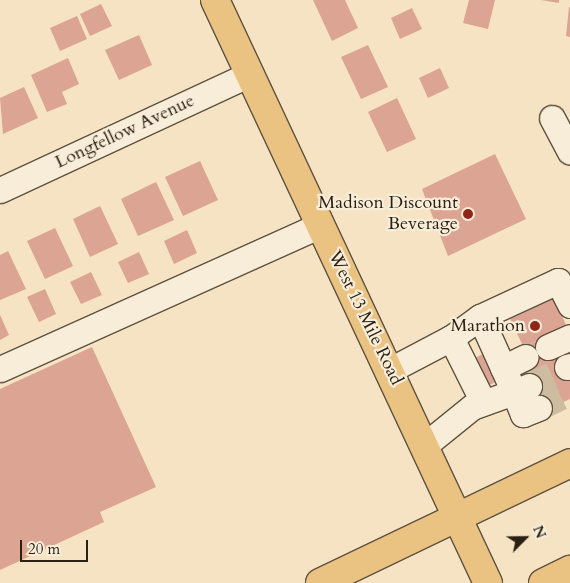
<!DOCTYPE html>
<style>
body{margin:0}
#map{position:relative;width:570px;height:583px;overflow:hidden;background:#f5e3c3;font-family:Cardo,serif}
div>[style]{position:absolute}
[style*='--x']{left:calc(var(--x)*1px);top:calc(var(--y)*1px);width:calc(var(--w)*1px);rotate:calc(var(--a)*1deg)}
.building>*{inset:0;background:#dca492}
.minor-tunnel>*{height:25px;margin-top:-12.5px;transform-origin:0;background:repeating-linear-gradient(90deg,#cdbca0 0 25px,transparent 0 37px)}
.roads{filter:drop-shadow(1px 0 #5e523f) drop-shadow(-1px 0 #5e523f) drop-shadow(0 1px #5e523f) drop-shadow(0 -1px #5e523f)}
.minor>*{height:25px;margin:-12.5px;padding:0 12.5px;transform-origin:12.5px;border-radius:12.5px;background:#f8edd8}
.major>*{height:28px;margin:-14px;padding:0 14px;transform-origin:14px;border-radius:14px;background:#eac282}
.dots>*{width:14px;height:14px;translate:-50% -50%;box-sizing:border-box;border:2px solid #f8edd8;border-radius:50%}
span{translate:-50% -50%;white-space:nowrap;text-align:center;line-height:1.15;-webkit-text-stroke:4.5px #f8edd8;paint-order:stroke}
.street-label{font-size:18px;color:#2b2113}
.poi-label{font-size:18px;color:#2b2113}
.right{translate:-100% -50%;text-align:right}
.north{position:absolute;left:500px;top:513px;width:50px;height:50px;-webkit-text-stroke:4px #f8edd8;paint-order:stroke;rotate:67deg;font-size:14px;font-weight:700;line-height:20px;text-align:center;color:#2b2113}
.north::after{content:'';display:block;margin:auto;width:18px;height:22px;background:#2b2113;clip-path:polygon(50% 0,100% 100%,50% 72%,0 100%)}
.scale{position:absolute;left:20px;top:540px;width:68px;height:22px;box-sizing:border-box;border:2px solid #2b2113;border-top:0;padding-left:6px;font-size:15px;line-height:18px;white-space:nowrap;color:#2b2113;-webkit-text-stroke:4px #f8edd8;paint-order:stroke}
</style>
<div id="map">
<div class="building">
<div style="clip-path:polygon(313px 0,345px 0,358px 28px,332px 41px)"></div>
<div style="clip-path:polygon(469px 0,495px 0,488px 29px,463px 23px)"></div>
<div style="clip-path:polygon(541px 0,559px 0,559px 3px)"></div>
<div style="clip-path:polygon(101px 4px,112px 26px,90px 36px,80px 14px)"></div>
<div style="clip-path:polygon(569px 7px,570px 7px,570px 37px,566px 36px)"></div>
<div style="clip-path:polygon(412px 8px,422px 29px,400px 39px,391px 18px)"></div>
<div style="clip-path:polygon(77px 16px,87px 39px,60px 51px,50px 28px)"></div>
<div style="clip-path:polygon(139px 35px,152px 65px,119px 80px,105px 50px)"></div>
<div style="clip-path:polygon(368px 45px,388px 87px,361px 99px,341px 57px)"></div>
<div style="clip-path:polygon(68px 58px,79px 84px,62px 92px,67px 104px,47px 112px,31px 75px)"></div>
<div style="clip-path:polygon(440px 68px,449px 88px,428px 98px,419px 78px)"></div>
<div style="clip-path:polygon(24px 87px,38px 118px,3px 134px,0 98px)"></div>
<div style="clip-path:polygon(397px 98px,416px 139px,387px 152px,368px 112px)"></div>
<div style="clip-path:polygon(495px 154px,526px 219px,448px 256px,422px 189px)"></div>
<div style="clip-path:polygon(200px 161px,218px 200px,183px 216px,165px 177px)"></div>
<div style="clip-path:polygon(156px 182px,174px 220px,138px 236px,121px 199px)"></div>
<div style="clip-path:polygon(100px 206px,118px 244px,90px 257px,73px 219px)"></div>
<div style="clip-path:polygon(55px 228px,73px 266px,45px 279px,27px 241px)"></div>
<div style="clip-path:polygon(187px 230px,197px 253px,174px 264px,164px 241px)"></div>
<div style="clip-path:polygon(8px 251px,26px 289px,0 300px,0 255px)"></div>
<div style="clip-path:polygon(139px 252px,149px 274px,128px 283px,118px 262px)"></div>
<div style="clip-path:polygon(91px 272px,102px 295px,81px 304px,70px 282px)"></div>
<div style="clip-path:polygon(45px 289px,56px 314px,39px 322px,27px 297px)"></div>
<div style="clip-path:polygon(554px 298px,567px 327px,531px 344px,544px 339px,559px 348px,570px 374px,570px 399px,541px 412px,520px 365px,524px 348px,510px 319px)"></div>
<div style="clip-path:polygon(0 315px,9px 335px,0 340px)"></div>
<div style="clip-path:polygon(92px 347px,156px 487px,100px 512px,104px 522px,0 570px,0 389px)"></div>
<div style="clip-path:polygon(491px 350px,504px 378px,483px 388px,469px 361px)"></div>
</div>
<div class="minor-tunnel">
<div style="--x:529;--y:385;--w:42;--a:-25.3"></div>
<div style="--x:539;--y:408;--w:34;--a:-26"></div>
</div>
<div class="roads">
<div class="minor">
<div style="--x:552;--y:118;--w:38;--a:62"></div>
<div style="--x:0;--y:190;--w:276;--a:-24.9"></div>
<div style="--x:451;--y:338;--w:72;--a:63.4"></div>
<div style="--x:548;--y:347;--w:24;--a:-24"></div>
<div style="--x:567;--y:367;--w:3;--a:-18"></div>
<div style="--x:503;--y:368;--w:25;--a:-26"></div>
<div style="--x:0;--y:369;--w:351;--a:-24.2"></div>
<div style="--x:390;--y:370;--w:69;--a:-27.7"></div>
<div style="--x:451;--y:338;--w:36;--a:-36"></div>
<div style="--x:480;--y:317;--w:86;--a:-24.8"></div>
<div style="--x:558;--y:281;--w:27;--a:63"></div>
<div style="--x:529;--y:386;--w:16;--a:158"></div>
<div style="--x:514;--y:392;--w:24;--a:68"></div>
<div style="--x:523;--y:414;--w:17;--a:-21"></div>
<div style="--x:425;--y:445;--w:60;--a:-39"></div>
<div style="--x:472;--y:407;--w:45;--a:-19.7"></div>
<div style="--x:514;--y:392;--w:82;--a:-114.4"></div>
</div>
<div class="major">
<div style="--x:215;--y:0;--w:644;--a:64.91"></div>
<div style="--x:320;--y:583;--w:277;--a:-25.6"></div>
<div style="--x:543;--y:583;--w:30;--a:-26"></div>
</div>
</div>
<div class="dots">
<div style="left:468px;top:214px;background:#8f2418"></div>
<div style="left:535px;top:326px;background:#8f2418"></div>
</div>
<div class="street-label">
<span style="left:125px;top:132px;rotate:-25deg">Longfellow Avenue</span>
<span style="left:365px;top:318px;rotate:64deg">West 13 Mile Road</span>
</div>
<div class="poi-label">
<span class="right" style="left:458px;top:214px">Madison Discount<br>Beverage</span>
<span class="right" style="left:525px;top:326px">Marathon</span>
</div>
<div class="north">N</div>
<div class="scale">20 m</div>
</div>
